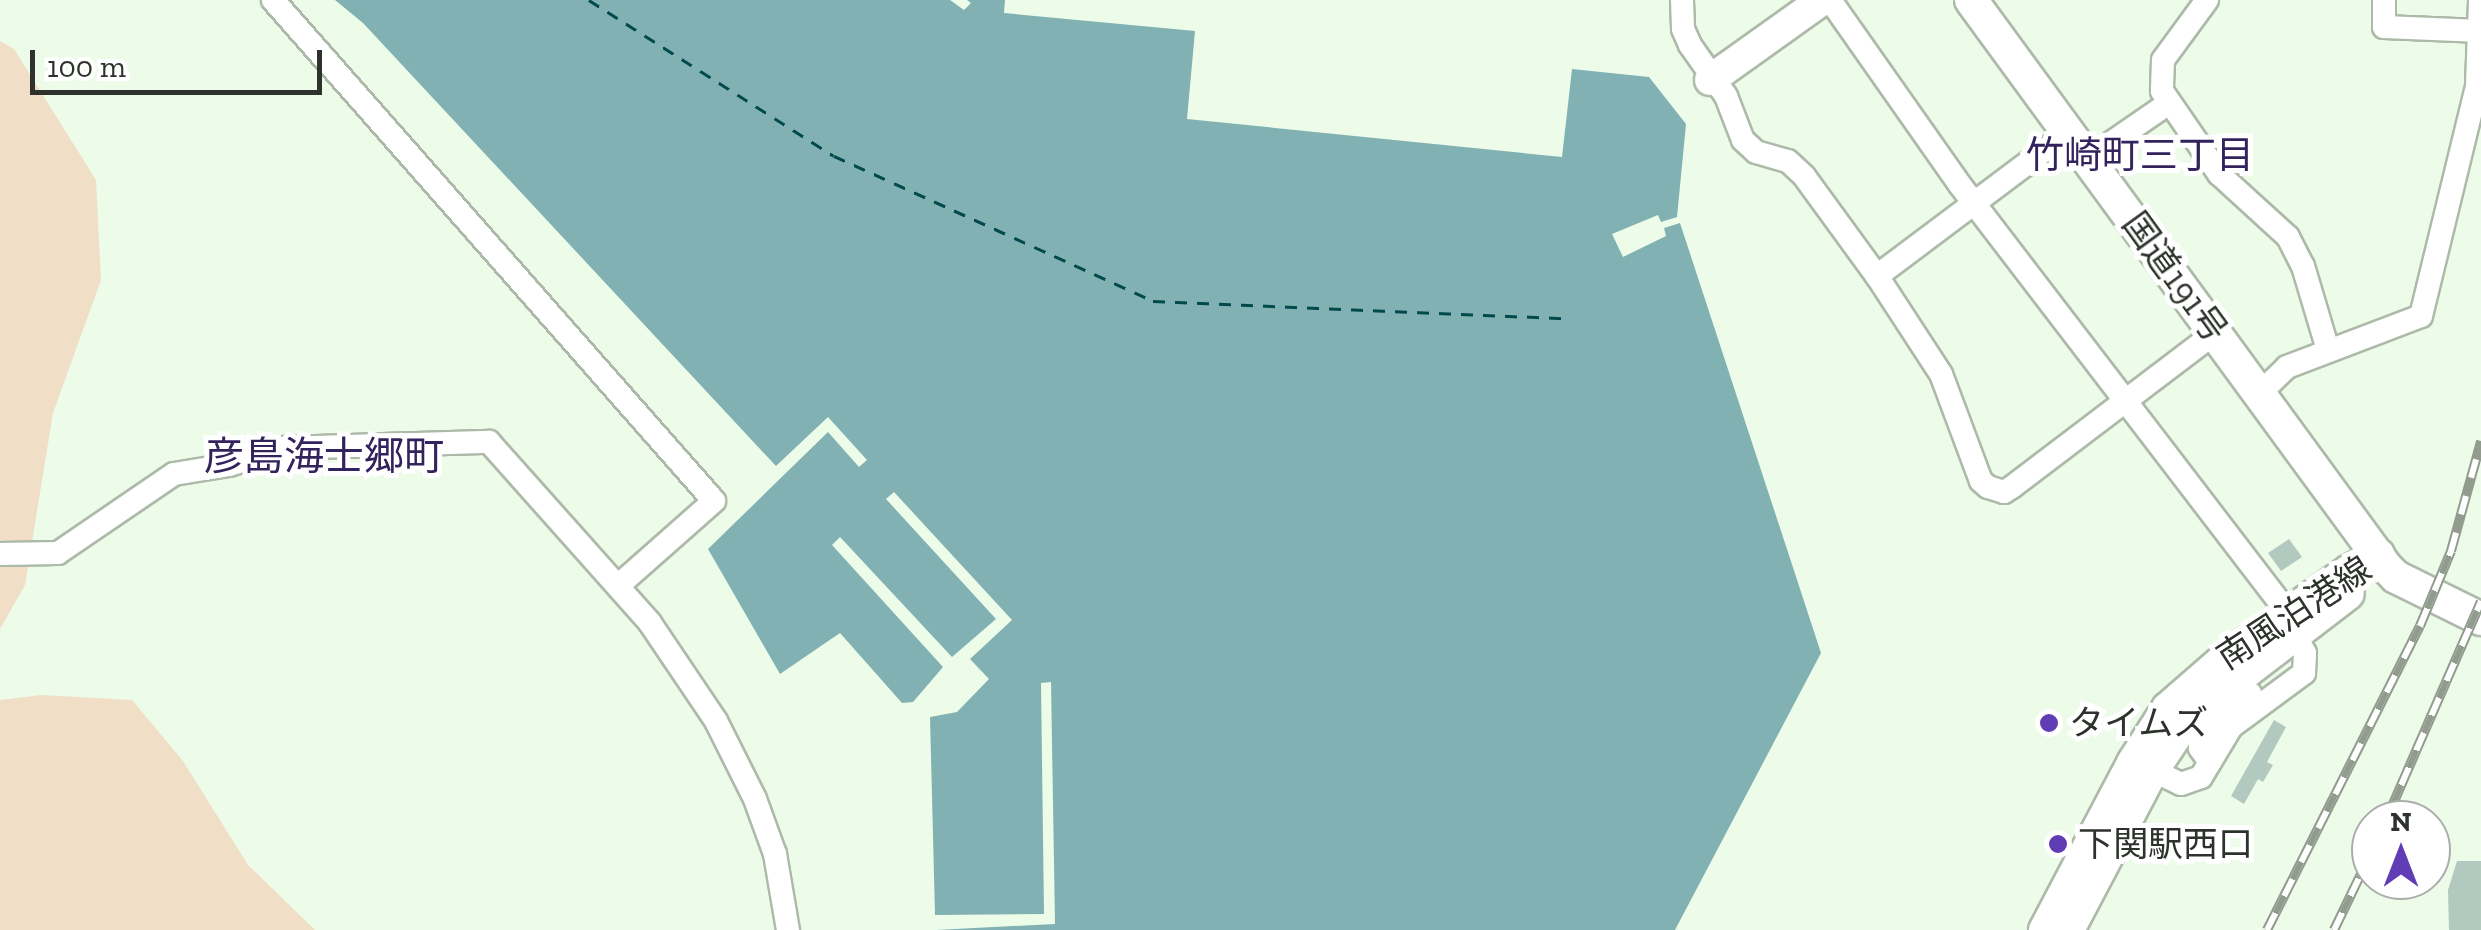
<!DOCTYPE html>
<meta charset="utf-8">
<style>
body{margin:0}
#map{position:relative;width:2481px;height:930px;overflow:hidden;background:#edfbe9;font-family:"Zilla Slab","Noto Sans JP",serif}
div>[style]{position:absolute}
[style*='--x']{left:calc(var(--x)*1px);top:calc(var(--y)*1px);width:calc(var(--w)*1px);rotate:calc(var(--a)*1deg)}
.green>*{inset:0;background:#f0dfc6}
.water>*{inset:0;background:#82b1b3}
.ferry>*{height:2.5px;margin-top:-1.25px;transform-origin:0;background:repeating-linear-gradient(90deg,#004a4d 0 12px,transparent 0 22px)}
.building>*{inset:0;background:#b2c9bf}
.roads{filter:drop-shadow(2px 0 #adbaa9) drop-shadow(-2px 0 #adbaa9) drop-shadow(0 2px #adbaa9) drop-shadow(0 -2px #adbaa9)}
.minor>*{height:22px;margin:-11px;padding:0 11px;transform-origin:11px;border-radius:11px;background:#fff}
.major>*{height:30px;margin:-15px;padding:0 15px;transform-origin:15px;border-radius:15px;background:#fff}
.highway>*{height:32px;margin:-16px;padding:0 16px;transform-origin:16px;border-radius:16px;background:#fff}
.rail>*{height:10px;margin-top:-5px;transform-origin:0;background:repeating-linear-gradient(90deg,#fff 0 19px,#919b8e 0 38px);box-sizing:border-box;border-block:2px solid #919b8e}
.dots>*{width:28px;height:28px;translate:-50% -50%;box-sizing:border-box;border:5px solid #fff;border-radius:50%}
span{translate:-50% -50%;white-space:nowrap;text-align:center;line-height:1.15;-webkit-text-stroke:10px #fff;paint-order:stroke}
.street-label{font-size:35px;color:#2d332c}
.poi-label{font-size:35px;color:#2d332c}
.left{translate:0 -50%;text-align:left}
.neighbourhood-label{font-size:38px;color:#32235d}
.quarter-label{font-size:40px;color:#32235d}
.north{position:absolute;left:2351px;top:800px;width:100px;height:100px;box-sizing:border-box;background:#fff;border:2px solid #abadab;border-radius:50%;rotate:0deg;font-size:28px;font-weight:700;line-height:40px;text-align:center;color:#2d332c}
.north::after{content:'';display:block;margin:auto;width:35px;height:45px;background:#603cb5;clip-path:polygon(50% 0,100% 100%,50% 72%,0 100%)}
.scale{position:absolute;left:30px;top:50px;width:292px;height:45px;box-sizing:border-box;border:5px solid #2d332c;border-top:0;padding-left:12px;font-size:30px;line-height:35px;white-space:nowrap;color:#2d332c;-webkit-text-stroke:8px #fff;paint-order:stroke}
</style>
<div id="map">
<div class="green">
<div style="clip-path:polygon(0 41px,14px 49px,96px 180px,101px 280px,53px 413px,25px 585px,0 629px)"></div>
<div style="clip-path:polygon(41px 695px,132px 700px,183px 761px,248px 865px,315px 930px,0 930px,0 700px)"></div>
</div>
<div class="water">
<div style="clip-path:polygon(335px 0,950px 0,964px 10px,971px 3px,967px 0,1005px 0,1004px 13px,1195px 31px,1187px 119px,1562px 157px,1572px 69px,1649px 77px,1686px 124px,1677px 217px,1661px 222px,1658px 215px,1612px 234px,1623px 257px,1666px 236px,1664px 228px,1680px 223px,1821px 653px,1675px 930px,936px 930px,1055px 924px,1051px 682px,1041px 683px,1044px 914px,935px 915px,930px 717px,957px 712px,989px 679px,970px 659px,1012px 620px,894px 492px,886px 499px,996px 619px,952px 657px,840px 537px,832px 545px,943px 667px,913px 702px,902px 703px,840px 633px,780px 674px,708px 549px,828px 432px,859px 467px,867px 460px,828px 417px,776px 466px,363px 23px)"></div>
</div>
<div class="ferry">
<div style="--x:589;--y:0;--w:290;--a:32.5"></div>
<div style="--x:834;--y:156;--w:350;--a:24.4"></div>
<div style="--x:1153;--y:301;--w:411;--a:2.4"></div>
</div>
<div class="building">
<div style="clip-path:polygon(2289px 539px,2302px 557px,2281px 571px,2268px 553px)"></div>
<div style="clip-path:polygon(2274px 720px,2286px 727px,2267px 762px,2273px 765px,2263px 782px,2258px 779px,2244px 804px,2231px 796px)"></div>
<div style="clip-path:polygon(2457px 861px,2481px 861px,2481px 930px,2449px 930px,2448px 890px)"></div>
</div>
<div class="roads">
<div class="minor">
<div style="--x:273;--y:0;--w:667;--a:48.64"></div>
<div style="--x:714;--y:501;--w:128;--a:138.5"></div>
<div style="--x:1682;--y:0;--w:29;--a:88"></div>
<div style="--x:1683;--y:29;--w:17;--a:66"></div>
<div style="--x:1690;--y:45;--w:62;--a:54.8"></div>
<div style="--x:1726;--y:96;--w:47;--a:68.9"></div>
<div style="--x:1743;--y:140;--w:18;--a:43"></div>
<div style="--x:1756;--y:152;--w:33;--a:16"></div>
<div style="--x:1788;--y:161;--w:22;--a:43"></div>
<div style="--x:1804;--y:176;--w:124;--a:53.9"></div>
<div style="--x:1877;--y:276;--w:117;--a:56.9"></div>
<div style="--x:1941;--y:374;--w:114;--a:69.5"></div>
<div style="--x:1981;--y:481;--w:9;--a:41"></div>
<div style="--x:1988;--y:487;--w:17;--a:17"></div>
<div style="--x:2004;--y:492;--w:9;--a:-32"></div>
<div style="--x:2012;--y:487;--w:255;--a:-37.2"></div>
<div style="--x:1830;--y:0;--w:226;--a:54.9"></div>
<div style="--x:1960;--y:185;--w:539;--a:52.54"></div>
<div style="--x:2207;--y:0;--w:74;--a:126.3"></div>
<div style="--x:2163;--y:60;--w:31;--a:92"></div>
<div style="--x:2162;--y:91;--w:101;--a:55.5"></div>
<div style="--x:2219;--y:174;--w:93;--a:42.4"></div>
<div style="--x:2288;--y:237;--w:33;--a:63"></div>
<div style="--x:2303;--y:266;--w:88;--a:73.4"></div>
<div style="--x:2384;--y:0;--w:27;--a:90"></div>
<div style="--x:2384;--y:27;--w:97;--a:2.4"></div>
<div style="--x:2089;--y:158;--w:97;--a:-34.5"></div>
<div style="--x:1877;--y:276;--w:241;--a:-36.9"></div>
<div style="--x:2260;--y:393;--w:37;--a:-44"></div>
<div style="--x:2287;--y:367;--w:143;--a:-20.8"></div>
<div style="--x:2421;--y:316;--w:237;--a:-76.3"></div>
<div style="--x:2477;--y:86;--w:86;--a:-88"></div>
<div style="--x:0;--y:554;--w:58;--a:-1"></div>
<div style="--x:58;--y:553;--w:140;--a:-34.3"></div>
<div style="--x:174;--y:474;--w:56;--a:-9.3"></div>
<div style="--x:229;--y:465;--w:58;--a:-17.2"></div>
<div style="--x:284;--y:448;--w:205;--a:-1.7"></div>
<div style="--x:489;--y:442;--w:242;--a:48.3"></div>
<div style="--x:650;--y:623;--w:118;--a:56"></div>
<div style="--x:716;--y:721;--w:87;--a:63.4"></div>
<div style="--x:755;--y:799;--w:59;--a:70"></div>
<div style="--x:775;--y:854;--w:77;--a:80.3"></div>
<div style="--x:2210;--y:762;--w:17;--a:-126"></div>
<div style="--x:2200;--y:748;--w:8;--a:-90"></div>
<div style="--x:2200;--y:740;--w:37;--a:-49"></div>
<div style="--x:2224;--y:712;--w:32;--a:-35"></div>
<div style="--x:2142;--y:765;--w:43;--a:26"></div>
<div style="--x:2181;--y:784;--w:21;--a:-19"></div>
<div style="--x:2201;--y:777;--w:58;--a:-59"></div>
<div style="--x:2231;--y:727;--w:91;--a:-36.5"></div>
<div style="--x:2304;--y:673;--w:20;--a:-87"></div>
<div style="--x:2305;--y:653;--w:21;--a:-119"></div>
<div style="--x:2295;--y:635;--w:12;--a:-160"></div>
</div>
<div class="major">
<div style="--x:1710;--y:80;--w:138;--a:-35.5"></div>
<div style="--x:2044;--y:930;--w:191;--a:-62.2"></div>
<div style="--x:2133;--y:761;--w:63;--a:-57.3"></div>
<div style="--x:2167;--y:708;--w:81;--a:-41"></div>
<div style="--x:2228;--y:655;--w:148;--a:-35.1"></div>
<div style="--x:2349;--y:570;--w:34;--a:-28"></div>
<div style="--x:2069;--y:930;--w:180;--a:-62.2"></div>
<div style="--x:2153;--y:771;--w:66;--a:-56.1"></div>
<div style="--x:2190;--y:716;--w:200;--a:-37.5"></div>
</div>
<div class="highway">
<div style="--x:1971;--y:0;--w:703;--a:53.8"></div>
<div style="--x:2386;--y:567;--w:14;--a:45"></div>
<div style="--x:2396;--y:577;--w:95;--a:26.3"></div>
</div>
</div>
<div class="rail">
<div style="--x:2386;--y:820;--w:238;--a:-66.5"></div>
<div style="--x:2267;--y:930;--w:340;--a:-63.3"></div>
<div style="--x:2420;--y:626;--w:81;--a:-67.5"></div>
<div style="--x:2451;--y:551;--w:114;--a:-74.7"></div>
<div style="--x:2334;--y:930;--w:85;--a:-64.3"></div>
</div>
<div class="dots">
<div style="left:2049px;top:723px;background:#603cb5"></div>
<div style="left:2058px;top:844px;background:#603cb5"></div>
</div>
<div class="street-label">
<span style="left:2175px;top:277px;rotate:54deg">国道191号</span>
<span style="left:2294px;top:613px;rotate:-33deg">南風泊港線</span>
</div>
<div class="poi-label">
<span class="left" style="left:2069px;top:723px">タイムズ</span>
<span class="left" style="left:2078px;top:844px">下関駅西口</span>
</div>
<div class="neighbourhood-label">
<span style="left:2140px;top:156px">竹崎町三丁目</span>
</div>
<div class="quarter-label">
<span style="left:324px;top:456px">彦島海士郷町</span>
</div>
<div class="north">N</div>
<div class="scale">100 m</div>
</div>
